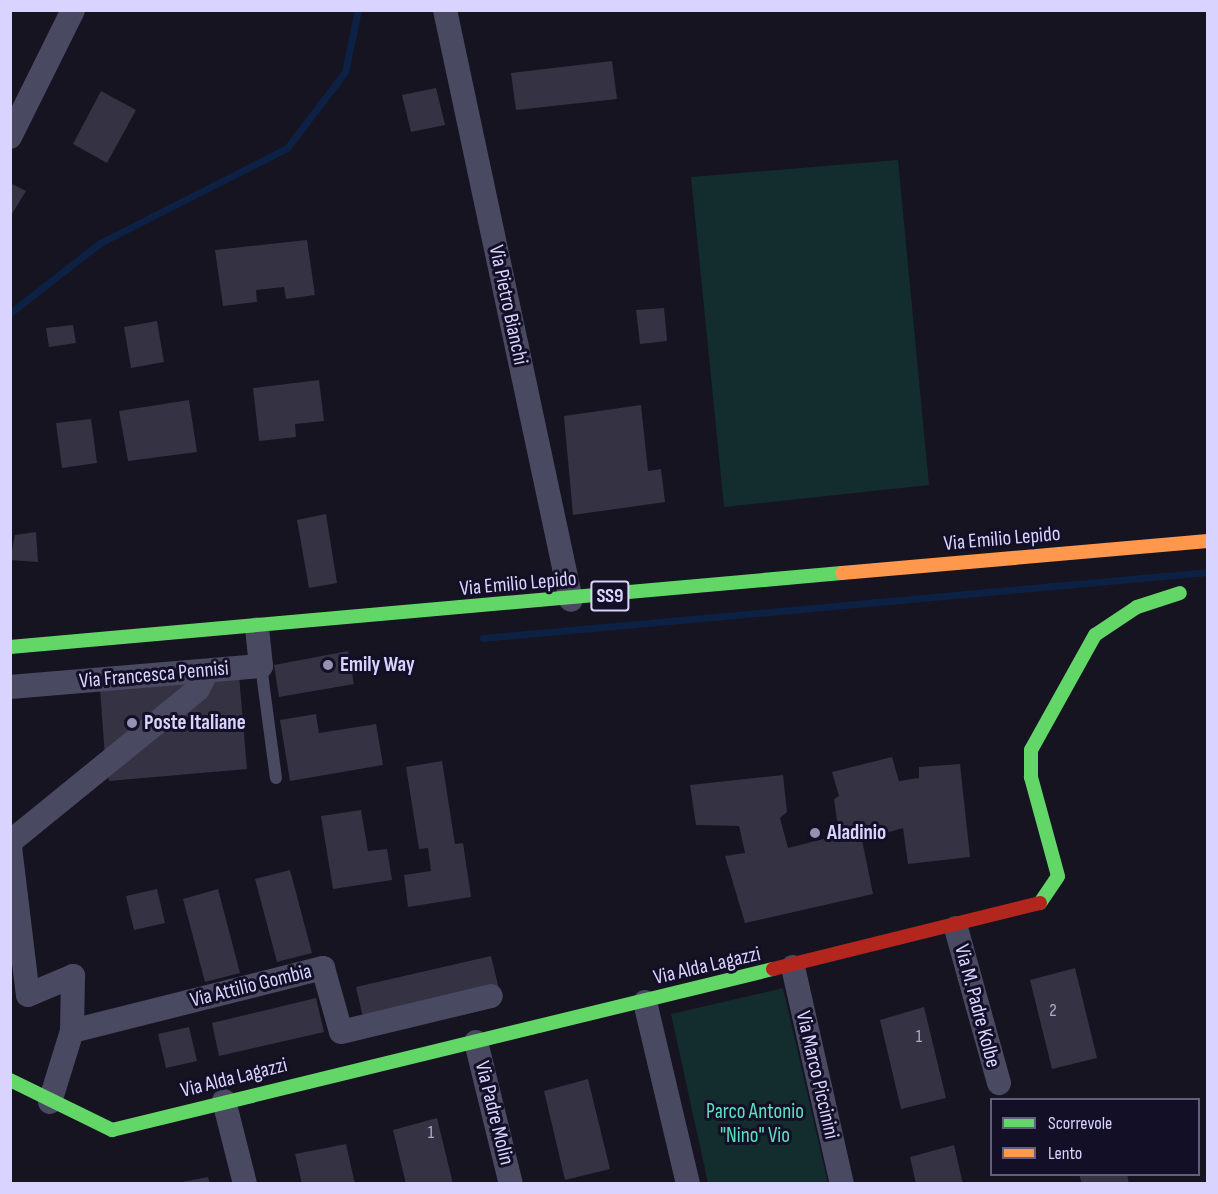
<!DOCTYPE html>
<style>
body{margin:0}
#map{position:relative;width:1218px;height:1194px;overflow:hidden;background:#161421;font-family:"Sofia Sans Condensed",sans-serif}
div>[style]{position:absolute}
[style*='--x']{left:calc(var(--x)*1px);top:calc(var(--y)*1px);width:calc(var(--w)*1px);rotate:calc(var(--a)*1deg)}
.green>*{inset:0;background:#132c2d}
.stream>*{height:7px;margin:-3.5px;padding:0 3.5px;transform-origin:3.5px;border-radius:3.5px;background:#0d2144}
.building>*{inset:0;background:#343243}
.lane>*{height:12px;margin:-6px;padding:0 6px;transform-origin:6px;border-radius:6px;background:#4a4962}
.street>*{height:24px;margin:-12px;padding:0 12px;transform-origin:12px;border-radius:12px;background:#4a4962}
.fast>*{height:14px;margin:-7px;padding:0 7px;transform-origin:7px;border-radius:7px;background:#63d668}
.slow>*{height:14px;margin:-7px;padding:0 7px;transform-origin:7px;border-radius:7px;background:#ff974d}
.jam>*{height:14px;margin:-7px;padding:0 7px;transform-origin:7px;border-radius:7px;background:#b3261e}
.dots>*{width:16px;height:16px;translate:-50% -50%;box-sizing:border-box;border:3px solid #130f26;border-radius:50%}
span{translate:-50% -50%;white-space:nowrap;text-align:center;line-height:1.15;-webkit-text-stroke:6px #130f26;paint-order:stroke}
.number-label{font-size:18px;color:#b0acd0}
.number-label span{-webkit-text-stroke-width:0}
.shield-label span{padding:2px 4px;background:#130f26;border:2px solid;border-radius:4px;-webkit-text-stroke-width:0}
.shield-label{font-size:20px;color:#d9d4ff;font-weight:700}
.street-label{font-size:21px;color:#d9d4ff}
.poi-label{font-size:21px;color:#d9d4ff;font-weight:700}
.left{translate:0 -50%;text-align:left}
.park-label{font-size:21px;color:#5fe0c0}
.frame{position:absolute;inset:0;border:12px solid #d9d4ff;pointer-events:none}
.legend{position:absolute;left:990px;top:1098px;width:210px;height:78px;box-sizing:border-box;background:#130f26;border:2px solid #625e7d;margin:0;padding:8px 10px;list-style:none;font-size:18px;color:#d9d4ff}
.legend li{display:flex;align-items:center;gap:12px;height:30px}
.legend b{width:30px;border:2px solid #625e7d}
</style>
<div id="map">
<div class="green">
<div style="clip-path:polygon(898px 160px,929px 485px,724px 507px,691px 177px)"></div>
<div style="clip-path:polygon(783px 988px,828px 1183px,708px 1183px,671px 1014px)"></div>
</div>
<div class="stream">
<div style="--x:10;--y:313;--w:114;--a:-37.9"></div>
<div style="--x:100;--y:243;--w:210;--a:-26.9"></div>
<div style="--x:287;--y:148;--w:96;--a:-52.7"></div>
<div style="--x:345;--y:72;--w:63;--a:-78.2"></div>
<div style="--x:483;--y:638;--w:728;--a:-5.2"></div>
</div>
<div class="building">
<div style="clip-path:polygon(612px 61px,617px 99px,516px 110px,511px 73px)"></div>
<div style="clip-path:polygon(436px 88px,445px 125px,411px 132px,402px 95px)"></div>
<div style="clip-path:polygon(101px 91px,136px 110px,107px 163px,73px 144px)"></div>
<div style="clip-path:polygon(10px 183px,26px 191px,10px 217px)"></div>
<div style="clip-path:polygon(307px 240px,315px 295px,286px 299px,284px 287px,256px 290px,257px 302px,223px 306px,215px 250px)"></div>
<div style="clip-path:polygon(664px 308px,667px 341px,640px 344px,636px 310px)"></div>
<div style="clip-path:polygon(157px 321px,164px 362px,131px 368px,124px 327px)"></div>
<div style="clip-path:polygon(73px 325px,76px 343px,49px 347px,46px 328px)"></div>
<div style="clip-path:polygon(319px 380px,324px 421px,295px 424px,296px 437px,259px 441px,253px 388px)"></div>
<div style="clip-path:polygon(189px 400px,197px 452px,128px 461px,119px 411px)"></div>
<div style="clip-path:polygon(641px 405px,648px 471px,661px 469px,665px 502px,573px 515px,564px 416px)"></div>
<div style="clip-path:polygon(91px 419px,97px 463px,62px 468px,56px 423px)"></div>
<div style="clip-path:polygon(326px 514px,337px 583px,309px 588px,297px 520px)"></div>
<div style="clip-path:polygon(36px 532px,38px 562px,10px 560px,15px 535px)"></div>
<div style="clip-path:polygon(348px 651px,354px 684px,279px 697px,274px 665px)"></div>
<div style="clip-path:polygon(239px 675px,247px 769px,109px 781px,107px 771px,213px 678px)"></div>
<div style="clip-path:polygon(197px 679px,105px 757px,100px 689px)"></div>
<div style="clip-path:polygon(316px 714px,319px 733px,376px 724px,383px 765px,290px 781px,280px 720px)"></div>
<div style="clip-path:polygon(892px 757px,899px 781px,919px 778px,919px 767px,960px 764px,970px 857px,908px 864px,903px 828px,862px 840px,873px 894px,745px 923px,725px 856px,745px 853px,739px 826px,696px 825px,690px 785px,783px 775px,787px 812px,780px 818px,788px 848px,839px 835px,834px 799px,839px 796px,832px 772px)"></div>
<div style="clip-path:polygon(442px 761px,455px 844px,463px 843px,471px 897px,408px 907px,404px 875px,431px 871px,428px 848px,419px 849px,406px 767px)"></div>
<div style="clip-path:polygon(361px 810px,368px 851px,387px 849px,392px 880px,333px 889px,321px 816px)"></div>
<div style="clip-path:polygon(290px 870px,312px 953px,277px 962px,255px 879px)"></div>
<div style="clip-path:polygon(157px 889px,165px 923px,134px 930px,126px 896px)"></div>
<div style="clip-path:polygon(218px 889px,240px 973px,205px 982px,183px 899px)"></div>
<div style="clip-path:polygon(491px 956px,499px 989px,364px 1022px,356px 987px)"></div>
<div style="clip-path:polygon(1075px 968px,1097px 1058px,1052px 1069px,1030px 980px)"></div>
<div style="clip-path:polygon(316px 998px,324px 1032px,219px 1056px,212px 1023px)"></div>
<div style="clip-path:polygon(924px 1007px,946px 1098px,901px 1109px,880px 1020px)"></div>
<div style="clip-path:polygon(189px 1027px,197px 1061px,166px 1068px,158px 1034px)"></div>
<div style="clip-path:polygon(588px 1079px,610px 1169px,565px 1180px,544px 1091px)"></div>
<div style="clip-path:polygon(437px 1118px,453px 1184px,406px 1184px,393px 1130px)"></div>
<div style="clip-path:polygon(346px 1144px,355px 1184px,302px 1184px,295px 1154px)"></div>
<div style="clip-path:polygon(954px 1145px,963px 1184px,916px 1184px,910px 1157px)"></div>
<div style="clip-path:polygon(1079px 1174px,1127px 1174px,1129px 1184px,1082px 1184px)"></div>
<div style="clip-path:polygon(208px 1177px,210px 1184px,182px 1184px,182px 1182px)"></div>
</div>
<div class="lane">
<div style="--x:261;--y:666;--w:113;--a:82.4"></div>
</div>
<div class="street">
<div style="--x:445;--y:10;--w:603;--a:77.95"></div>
<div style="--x:10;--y:137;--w:142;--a:-63.6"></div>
<div style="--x:10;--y:687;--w:252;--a:-4.8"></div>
<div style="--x:261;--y:666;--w:37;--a:-96"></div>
<div style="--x:10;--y:842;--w:242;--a:-39.1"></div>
<div style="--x:198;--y:689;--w:20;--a:-63"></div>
<div style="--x:10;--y:847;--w:149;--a:83.1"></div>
<div style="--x:28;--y:995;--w:49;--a:-22.9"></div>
<div style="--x:73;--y:976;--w:55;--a:91"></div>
<div style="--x:956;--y:928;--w:161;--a:74.5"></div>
<div style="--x:793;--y:967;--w:222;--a:77.3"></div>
<div style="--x:645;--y:1002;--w:187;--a:76.7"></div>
<div style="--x:476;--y:1042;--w:146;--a:76.2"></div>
<div style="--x:224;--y:1101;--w:86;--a:75.8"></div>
<div style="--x:50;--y:1102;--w:74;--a:-72.8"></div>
<div style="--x:72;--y:1031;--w:259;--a:-14.1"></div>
<div style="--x:323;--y:968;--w:66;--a:74.3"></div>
<div style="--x:341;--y:1032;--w:154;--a:-13.5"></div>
</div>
<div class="fast">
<div style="--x:10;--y:647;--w:835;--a:-5.08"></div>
<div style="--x:1040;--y:903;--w:32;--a:-56"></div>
<div style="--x:1058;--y:876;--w:103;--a:-105.3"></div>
<div style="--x:1031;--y:777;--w:27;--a:-90"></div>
<div style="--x:1031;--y:750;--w:132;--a:-60.9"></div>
<div style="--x:1095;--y:635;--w:50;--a:-33.7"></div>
<div style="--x:1137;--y:607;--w:45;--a:-18"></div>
<div style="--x:10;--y:1080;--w:114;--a:26.1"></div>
<div style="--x:112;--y:1130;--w:680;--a:-13.69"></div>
</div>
<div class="slow">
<div style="--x:842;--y:573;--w:367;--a:-5"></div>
</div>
<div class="jam">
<div style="--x:773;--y:969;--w:275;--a:-13.9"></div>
</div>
<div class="dots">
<div style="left:328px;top:665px;background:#9591b1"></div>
<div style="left:132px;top:723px;background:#9591b1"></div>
<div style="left:815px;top:833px;background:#9591b1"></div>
</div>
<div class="number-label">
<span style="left:1053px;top:1011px">2</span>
<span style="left:919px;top:1037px">1</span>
<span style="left:431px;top:1133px">1</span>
</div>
<div class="shield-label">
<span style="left:610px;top:596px">SS9</span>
</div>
<div class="street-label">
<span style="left:508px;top:305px;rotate:78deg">Via Pietro Bianchi</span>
<span style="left:1002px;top:539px;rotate:-5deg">Via Emilio Lepido</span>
<span style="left:518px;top:584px;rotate:-5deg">Via Emilio Lepido</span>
<span style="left:154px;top:675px;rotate:-5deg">Via Francesca Pennisi</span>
<span style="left:707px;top:966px;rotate:-13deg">Via Alda Lagazzi</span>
<span style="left:251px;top:986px;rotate:-14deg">Via Attilio Gombia</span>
<span style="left:977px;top:1006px;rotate:75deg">Via M. Padre Kolbe</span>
<span style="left:817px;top:1075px;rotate:77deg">Via Marco Piccinini</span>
<span style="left:234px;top:1078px;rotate:-14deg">Via Alda Lagazzi</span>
<span style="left:494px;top:1113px;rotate:76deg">Via Padre Molin</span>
</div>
<div class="poi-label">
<span class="left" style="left:340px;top:665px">Emily Way</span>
<span class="left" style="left:144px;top:723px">Poste Italiane</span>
<span class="left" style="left:827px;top:833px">Aladinio</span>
</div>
<div class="park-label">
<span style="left:755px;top:1124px">Parco Antonio<br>"Nino" Vio</span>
</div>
<div class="frame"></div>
<ul class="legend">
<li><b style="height:8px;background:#63d668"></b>Scorrevole</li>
<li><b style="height:8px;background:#ff974d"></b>Lento</li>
</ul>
</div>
